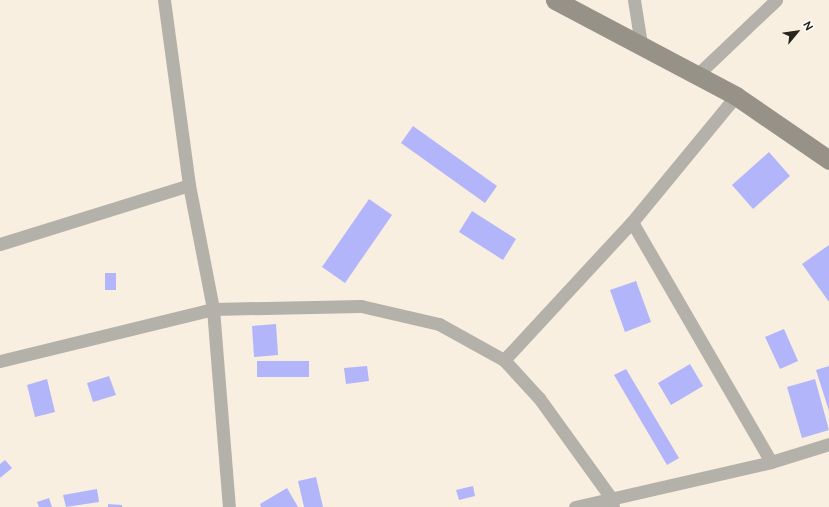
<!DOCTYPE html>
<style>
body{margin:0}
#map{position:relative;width:829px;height:507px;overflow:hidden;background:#f8efe0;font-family:Raleway,sans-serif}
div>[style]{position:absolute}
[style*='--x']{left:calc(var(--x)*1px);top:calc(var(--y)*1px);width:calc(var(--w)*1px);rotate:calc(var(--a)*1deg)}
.building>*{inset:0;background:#b2b5f9}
.street>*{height:13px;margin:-6.5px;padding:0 6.5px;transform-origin:6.5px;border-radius:6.5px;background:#b4b1aa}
.secondary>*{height:19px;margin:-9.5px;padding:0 9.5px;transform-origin:9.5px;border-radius:9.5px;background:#979288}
span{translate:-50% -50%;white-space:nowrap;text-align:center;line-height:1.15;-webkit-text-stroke:3.5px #fffdfa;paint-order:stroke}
.north{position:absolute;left:777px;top:12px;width:40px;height:40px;-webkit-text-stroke:3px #fffdfa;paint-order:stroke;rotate:61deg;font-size:11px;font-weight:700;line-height:16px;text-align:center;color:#28251f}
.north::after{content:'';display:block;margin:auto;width:14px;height:18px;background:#28251f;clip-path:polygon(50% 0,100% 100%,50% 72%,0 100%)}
</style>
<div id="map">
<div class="building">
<div style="clip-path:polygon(413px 126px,497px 186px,485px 203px,401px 143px)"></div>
<div style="clip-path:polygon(769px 152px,790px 176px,753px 209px,732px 185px)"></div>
<div style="clip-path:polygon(369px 199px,392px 215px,345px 283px,322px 267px)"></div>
<div style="clip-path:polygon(472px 211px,516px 239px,503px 260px,459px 232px)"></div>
<div style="clip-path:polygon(829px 245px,829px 302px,802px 264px)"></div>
<div style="clip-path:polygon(105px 273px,116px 273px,116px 290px,105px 290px)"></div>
<div style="clip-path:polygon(636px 281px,651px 322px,625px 332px,610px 290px)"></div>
<div style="clip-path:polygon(276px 324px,278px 355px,254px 357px,252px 326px)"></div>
<div style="clip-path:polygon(784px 329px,798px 361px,780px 369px,765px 337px)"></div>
<div style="clip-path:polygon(257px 361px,309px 361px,309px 377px,257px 377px)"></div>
<div style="clip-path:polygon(690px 364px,703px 386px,671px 405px,658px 383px)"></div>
<div style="clip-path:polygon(367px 366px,369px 381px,346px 384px,344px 368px)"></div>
<div style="clip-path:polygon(829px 366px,829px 411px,816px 370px)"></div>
<div style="clip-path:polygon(626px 369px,679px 458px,667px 465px,614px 375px)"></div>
<div style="clip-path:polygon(109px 376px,116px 395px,93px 402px,87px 383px)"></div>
<div style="clip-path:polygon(47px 379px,55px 412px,35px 417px,27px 385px)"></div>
<div style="clip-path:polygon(815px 379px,829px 430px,802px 438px,787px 387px)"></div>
<div style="clip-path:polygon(5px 460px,12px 468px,0 478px,0 464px)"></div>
<div style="clip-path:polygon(316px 477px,323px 507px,304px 507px,298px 481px)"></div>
<div style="clip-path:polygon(473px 486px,475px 496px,459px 500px,456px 490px)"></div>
<div style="clip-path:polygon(287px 488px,298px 507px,261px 507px,260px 504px)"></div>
<div style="clip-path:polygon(97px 489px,99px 502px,66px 507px,63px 495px)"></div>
<div style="clip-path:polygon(49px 498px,52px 507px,39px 507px,37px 502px)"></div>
<div style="clip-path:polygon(108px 504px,122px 505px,122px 507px,108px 507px)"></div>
</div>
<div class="street">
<div style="--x:164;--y:0;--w:187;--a:82.3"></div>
<div style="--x:189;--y:185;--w:126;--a:79"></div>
<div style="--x:213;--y:309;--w:199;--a:85.4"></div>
<div style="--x:634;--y:0;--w:45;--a:81"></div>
<div style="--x:697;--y:75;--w:109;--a:-43.5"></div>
<div style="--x:632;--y:222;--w:277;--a:59.9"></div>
<div style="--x:0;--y:244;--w:198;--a:-17.3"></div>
<div style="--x:504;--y:360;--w:188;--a:-47.2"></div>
<div style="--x:632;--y:222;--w:163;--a:-50.5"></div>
<div style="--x:0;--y:361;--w:219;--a:-13.7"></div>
<div style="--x:213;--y:309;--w:148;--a:-1.2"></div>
<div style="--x:361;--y:306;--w:80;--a:13"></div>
<div style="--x:439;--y:324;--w:74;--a:29"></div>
<div style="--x:504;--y:360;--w:52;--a:47.4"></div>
<div style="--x:539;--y:398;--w:123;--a:54.2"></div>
<div style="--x:611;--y:498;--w:9;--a:77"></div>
<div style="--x:575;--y:507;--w:201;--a:-12.9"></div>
<div style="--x:771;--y:462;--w:61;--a:-17.2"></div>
</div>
<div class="secondary">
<div style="--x:555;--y:0;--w:205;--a:27.9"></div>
<div style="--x:736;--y:96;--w:113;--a:34.5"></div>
</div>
<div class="north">N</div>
</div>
